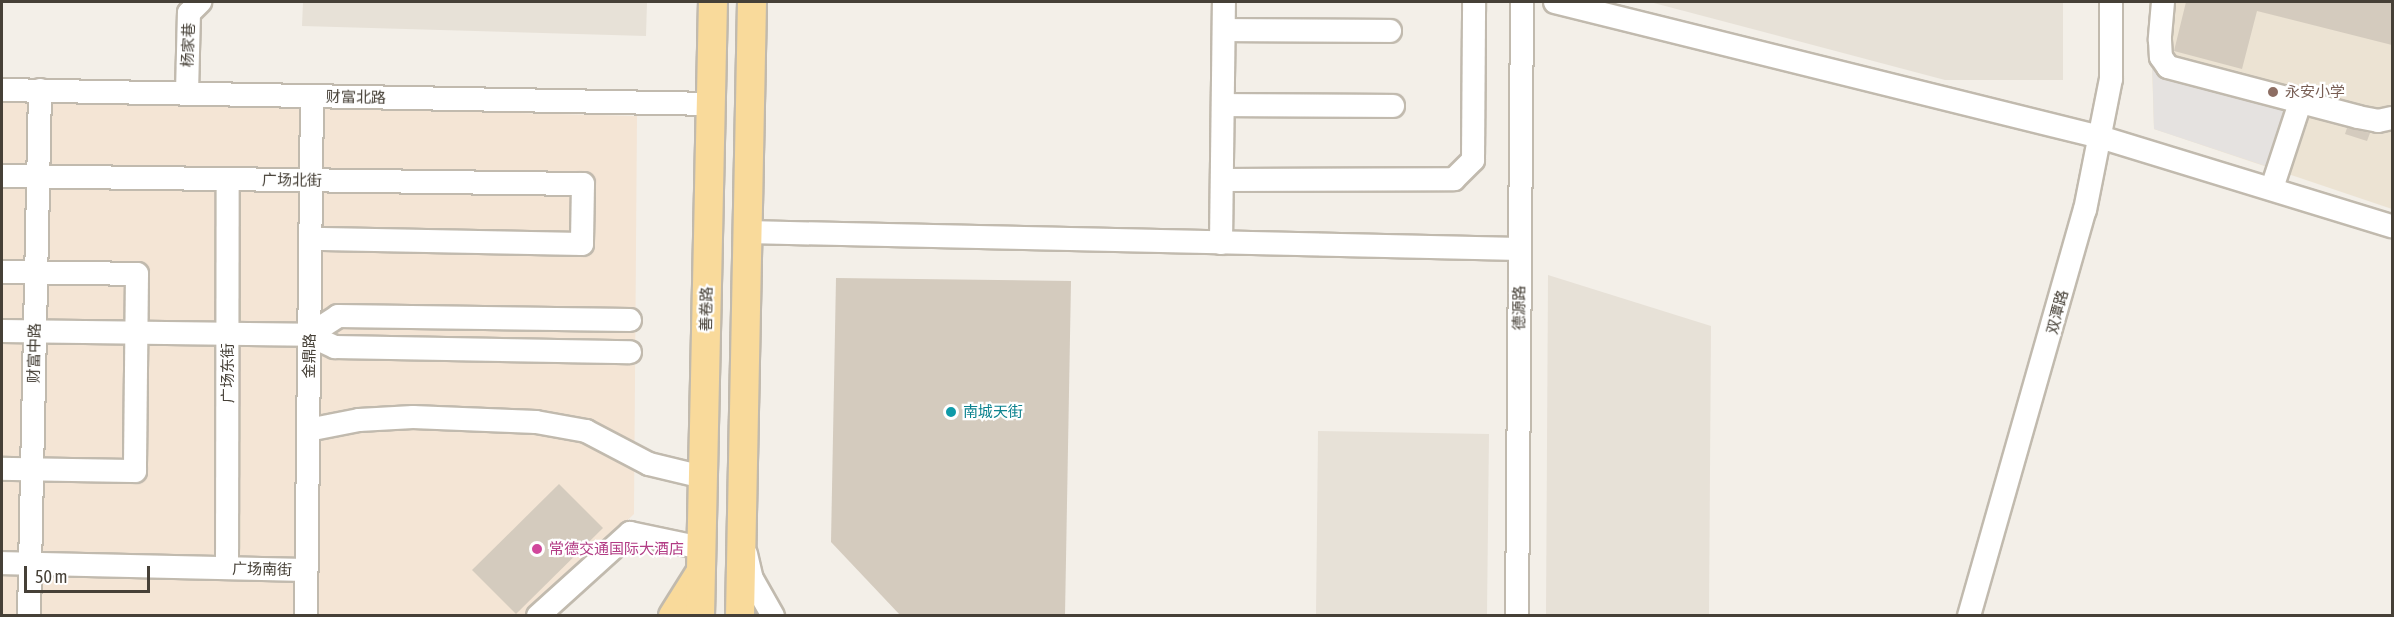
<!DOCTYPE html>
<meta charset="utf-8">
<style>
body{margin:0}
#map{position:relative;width:2394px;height:617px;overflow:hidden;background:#f3efe8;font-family:"Asap Condensed","Noto Sans SC",sans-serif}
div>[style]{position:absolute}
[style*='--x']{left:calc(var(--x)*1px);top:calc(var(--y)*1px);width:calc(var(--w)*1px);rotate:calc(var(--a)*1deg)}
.residential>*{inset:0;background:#e7e1d7}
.commercial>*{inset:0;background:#f4e5d5}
.education>*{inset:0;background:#ece3d3}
.parking>*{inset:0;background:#e5e2e0}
.building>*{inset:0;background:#d4cbbe}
.roads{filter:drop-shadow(2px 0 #c1baae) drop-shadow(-2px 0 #c1baae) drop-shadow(0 2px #c1baae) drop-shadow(0 -2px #c1baae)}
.minor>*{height:22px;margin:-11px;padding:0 11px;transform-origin:11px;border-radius:11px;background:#fff}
.major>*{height:28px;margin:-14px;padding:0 14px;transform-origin:14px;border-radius:14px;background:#f9da9b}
.dots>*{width:16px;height:16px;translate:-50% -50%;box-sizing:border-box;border:3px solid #fff;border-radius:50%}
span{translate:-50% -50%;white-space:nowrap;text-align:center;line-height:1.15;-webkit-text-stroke:4.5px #fff;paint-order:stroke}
.street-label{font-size:15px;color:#464037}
.education-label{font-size:15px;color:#785e54}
.left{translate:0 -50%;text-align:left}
.culture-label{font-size:15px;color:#0d838f}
.hotel-label{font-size:15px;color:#b23c85}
.frame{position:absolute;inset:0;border:3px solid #464037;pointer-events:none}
.scale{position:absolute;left:24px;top:566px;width:126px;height:27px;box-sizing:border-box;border:3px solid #464037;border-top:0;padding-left:8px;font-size:18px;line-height:21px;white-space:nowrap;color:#464037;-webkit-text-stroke:4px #fff;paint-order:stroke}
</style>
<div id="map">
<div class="residential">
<div style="clip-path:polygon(303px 2px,647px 2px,646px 36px,302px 26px)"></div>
<div style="clip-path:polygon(1650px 2px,2063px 2px,2063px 80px,1945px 80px)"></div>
<div style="clip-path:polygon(1548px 275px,1711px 326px,1709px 615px,1546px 615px)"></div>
<div style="clip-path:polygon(1318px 431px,1489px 434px,1487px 615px,1316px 615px)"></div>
</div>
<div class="commercial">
<div style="clip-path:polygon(2px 100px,637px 116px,634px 514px,529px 615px,2px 616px)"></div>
</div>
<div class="education">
<div style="clip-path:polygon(2150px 2px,2392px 2px,2392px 209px,2154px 129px)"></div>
</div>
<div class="parking">
<div style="clip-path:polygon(2152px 54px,2296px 92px,2272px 168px,2154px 129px)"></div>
</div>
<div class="building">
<div style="clip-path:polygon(2186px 2px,2392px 2px,2392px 45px,2257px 11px,2242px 69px,2174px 51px)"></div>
<div style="clip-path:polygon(2347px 128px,2370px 133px,2367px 141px,2345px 134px)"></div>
<div style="clip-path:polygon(836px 278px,1071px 281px,1065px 615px,900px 615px,831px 542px)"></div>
<div style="clip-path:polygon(559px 484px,603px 528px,516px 614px,472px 570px)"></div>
</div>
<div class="roads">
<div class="minor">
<div style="--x:1555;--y:2;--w:561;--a:13.91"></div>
<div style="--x:2100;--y:137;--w:305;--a:17"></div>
<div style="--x:2163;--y:2;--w:38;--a:95"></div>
<div style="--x:2160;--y:40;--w:17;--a:87"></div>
<div style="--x:2161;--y:57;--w:12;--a:55"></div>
<div style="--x:2168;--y:67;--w:196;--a:14.7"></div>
<div style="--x:2358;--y:117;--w:20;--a:11"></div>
<div style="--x:2378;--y:121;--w:14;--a:-12"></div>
<div style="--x:1224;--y:30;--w:166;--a:0.3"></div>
<div style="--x:2;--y:90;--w:709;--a:1.13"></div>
<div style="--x:187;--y:93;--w:80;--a:-88.6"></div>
<div style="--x:189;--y:13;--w:16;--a:-45"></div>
<div style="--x:1223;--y:105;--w:170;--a:0.3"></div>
<div style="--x:2;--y:176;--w:581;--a:0.79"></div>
<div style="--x:583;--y:184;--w:60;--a:91"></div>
<div style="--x:582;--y:244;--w:272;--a:-178.9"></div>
<div style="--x:1222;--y:180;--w:232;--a:-0.2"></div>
<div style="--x:1454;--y:179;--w:27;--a:-45"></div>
<div style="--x:1473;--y:160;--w:158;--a:-89.6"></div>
<div style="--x:2272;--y:188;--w:89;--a:-71.8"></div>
<div style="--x:747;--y:232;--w:773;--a:1.26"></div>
<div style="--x:1221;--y:243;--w:241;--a:-89.3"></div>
<div style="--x:2;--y:272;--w:135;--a:0.8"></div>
<div style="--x:137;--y:274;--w:197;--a:90.6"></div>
<div style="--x:135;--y:471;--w:133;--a:-179.1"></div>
<div style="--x:2;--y:331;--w:307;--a:0.7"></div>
<div style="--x:309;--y:335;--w:35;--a:-33"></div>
<div style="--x:338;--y:316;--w:292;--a:0.8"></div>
<div style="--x:309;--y:335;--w:29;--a:25"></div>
<div style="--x:335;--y:347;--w:295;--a:1"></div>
<div style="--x:308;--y:430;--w:52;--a:-11.1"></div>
<div style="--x:359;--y:420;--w:54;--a:-3.2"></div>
<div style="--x:413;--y:417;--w:123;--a:2.3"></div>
<div style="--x:536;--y:422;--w:51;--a:10.2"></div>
<div style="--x:586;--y:431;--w:71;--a:27.6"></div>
<div style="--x:649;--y:464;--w:56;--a:13.5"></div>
<div style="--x:746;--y:554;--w:26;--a:77"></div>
<div style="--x:752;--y:579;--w:43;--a:60.4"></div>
<div style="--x:2;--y:563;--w:304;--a:1.3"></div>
<div style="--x:227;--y:568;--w:389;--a:-89.9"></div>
<div style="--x:29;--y:616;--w:526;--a:-88.8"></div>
<div style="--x:306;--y:616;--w:520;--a:-89.34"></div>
<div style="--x:538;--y:616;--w:124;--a:-42.1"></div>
<div style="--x:630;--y:533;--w:73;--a:11.9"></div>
<div style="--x:1517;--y:616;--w:614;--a:-89.53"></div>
<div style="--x:1969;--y:616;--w:422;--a:-74.1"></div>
<div style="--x:2085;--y:210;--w:134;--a:-78.8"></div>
<div style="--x:2111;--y:79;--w:77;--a:-90"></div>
</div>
<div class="major">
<div style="--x:673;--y:616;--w:51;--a:-57.9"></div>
<div style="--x:700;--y:616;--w:614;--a:-88.79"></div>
<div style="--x:740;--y:616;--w:614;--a:-88.88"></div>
</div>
</div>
<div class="dots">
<div style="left:2273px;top:92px;background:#8d6e63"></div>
<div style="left:951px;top:412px;background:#0f9aa8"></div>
<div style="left:537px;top:549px;background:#d1479c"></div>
</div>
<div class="street-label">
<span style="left:188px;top:45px;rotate:-88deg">杨家巷</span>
<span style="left:356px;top:97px;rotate:1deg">财富北路</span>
<span style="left:292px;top:180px;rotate:1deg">广场北街</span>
<span style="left:1519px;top:308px;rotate:-90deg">德源路</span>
<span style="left:706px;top:309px;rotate:-89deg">善卷路</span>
<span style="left:2057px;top:312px;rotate:-75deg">双潭路</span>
<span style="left:34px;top:353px;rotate:-89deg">财富中路</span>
<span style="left:309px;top:356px;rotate:-89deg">金鼎路</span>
<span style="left:228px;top:373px;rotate:-90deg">广场东街</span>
<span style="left:262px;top:569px;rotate:1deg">广场南街</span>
</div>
<div class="education-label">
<span class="left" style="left:2285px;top:92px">永安小学</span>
</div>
<div class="culture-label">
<span class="left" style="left:963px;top:412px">南城天街</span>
</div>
<div class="hotel-label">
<span class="left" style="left:549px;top:549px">常德交通国际大酒店</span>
</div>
<div class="frame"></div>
<div class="scale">50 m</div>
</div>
